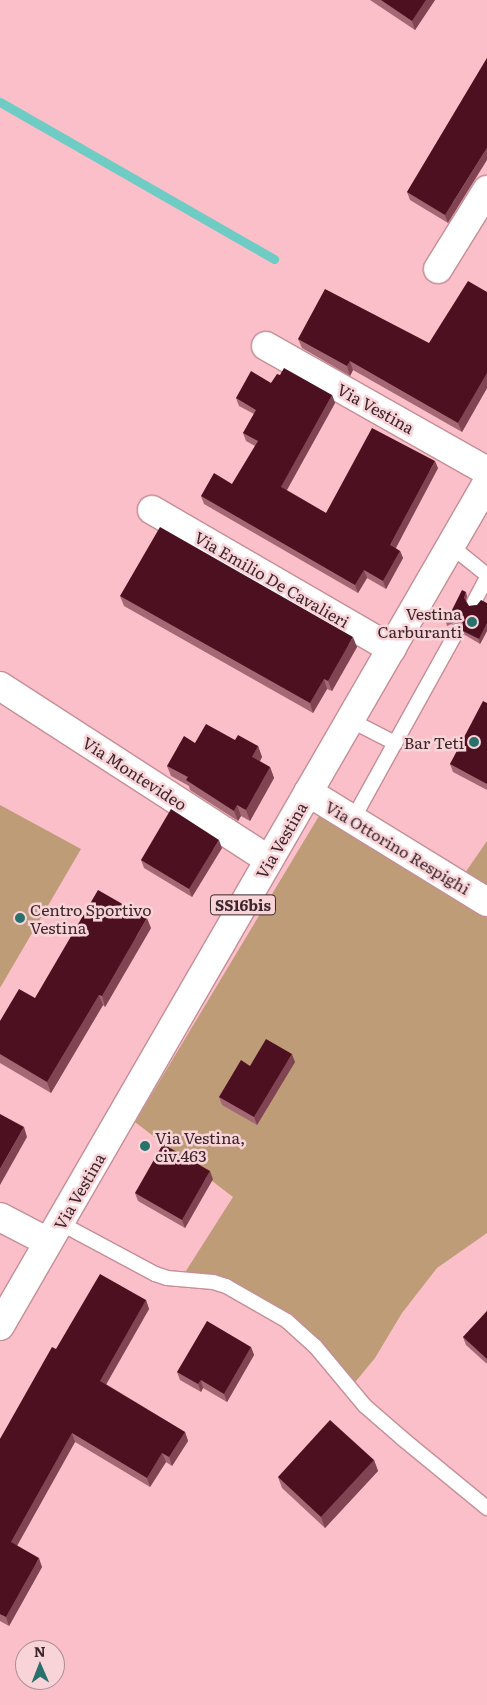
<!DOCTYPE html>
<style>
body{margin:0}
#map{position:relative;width:487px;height:1705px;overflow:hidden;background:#fabfc8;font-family:Literata,serif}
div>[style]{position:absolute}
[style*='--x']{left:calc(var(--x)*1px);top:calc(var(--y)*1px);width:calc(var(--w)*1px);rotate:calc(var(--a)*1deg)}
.green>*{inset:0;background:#be9c77}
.stream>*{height:9px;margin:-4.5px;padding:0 4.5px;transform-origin:4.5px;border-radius:4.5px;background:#6fccc4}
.roads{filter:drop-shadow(1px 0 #c58e96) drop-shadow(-1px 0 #c58e96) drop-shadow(0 1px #c58e96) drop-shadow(0 -1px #c58e96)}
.service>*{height:14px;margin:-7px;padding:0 7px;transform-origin:7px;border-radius:7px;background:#fff}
.minor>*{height:28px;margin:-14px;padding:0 14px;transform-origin:14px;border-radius:14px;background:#fff}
.primary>*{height:28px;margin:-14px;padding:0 14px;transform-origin:14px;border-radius:14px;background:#fff}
.wall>*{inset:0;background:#a36874}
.shaded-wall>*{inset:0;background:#804452}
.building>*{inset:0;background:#4c1020}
.dots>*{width:14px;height:14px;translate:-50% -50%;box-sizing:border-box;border:2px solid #f8d4d9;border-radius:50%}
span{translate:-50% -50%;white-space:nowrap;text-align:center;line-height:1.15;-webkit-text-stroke:5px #f8d4d9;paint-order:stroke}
.shield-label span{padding:1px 4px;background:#f8d4d9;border:1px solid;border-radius:4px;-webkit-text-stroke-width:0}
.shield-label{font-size:15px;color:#3c262a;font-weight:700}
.street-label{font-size:16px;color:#3c262a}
.poi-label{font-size:16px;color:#3c262a}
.right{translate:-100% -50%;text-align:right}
.left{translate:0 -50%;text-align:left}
.north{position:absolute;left:15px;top:1640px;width:50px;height:50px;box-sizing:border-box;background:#f8d4d9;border:1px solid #ad8e93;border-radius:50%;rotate:359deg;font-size:14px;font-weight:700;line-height:20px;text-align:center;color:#3c262a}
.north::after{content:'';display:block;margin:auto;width:18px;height:22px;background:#28716c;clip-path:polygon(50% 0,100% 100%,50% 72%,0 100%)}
</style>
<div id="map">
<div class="green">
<div style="clip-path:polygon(0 805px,81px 849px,0 988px)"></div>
<div style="clip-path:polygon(319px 816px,487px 916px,487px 1233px,437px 1268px,402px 1313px,375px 1358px,352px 1386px,304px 1327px,184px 1274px,233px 1197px,135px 1122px)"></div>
<div style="clip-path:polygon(487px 841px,487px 886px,465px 873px)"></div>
</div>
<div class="stream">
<div style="--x:0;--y:102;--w:316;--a:29.8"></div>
</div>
<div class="roads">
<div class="service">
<div style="--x:451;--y:546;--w:46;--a:38.9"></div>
<div style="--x:474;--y:602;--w:27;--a:-62"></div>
<div style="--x:350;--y:720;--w:51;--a:27.1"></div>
<div style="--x:395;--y:743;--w:128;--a:-61"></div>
<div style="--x:353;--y:819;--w:87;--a:-61.1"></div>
<div style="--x:60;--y:1223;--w:108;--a:28.2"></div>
<div style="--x:155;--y:1274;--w:13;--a:18"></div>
<div style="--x:167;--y:1278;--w:46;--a:5"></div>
<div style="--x:213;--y:1282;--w:14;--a:17"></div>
<div style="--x:226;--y:1286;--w:70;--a:29.8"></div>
<div style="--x:287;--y:1321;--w:38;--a:42"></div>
<div style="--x:315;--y:1346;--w:78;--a:50.2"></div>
<div style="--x:365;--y:1406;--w:50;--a:41"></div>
<div style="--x:403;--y:1439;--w:109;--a:39.4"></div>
</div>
<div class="minor">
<div style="--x:438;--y:269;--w:93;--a:-58.2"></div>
<div style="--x:266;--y:346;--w:254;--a:29.5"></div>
<div style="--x:152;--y:510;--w:277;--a:30.1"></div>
<div style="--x:0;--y:686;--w:320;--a:32.9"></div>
<div style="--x:308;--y:792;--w:210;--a:31.6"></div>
<div style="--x:0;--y:1217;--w:54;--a:27.5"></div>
</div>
<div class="primary">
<div style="--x:0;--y:1326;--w:974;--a:-59.99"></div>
</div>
</div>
<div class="wall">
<div style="clip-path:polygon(370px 0,435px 0,415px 30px)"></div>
<div style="clip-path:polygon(487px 58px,448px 223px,410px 200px,407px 192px)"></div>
<div style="clip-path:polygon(487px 292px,487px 388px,462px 432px,353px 370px,350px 376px,302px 348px,298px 339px,429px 343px)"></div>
<div style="clip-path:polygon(280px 375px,332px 395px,335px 403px,287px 490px,326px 513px,438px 468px,396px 548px,400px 551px,403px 558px,386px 589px,367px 578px,358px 593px,204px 504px,201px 496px,232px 484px,255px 446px,246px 441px,243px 433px,254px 414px,239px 406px,236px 398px,271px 383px)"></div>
<div style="clip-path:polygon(120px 596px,357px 647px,332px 691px,327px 689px,313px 713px,124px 606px)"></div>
<div style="clip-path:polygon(467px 596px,466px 601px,469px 606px,477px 605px,487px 603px,487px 631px,480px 644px,465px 635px,463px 631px,463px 625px,461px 623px,456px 622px,447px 626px,446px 622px)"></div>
<div style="clip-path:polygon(487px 703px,487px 790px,453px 772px,450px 764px)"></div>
<div style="clip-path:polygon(235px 740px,258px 746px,262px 757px,260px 761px,270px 767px,274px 778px,250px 821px,241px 816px,238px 821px,190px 790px,189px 786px,171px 776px,167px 766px,195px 743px)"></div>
<div style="clip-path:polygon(222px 848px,192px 897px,144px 868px,141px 860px)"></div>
<div style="clip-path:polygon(151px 928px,105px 1007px,103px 1005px,51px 1093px,0 1063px,0 1021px,35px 998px)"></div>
<div style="clip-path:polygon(295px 1062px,257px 1125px,222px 1105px,219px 1097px,250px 1066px)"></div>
<div style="clip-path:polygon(213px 1179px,185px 1228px,138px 1201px,135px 1193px)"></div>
<div style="clip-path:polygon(146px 1300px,149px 1309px,106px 1384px,185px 1432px,188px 1441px,172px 1466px,166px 1462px,150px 1487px,75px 1442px,17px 1546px,42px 1567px,9px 1626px,0 1621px,0 1439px,56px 1349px)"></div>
<div style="clip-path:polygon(487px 1311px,487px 1364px,466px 1345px,463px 1337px)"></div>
<div style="clip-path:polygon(251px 1347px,254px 1355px,227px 1402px,203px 1388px,201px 1392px,180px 1380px,177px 1372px)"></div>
<div style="clip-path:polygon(374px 1460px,378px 1471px,325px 1528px,282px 1488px,278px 1477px)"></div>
</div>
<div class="shaded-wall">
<div style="clip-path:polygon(426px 0,435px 0,415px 30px,412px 21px)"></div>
<div style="clip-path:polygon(487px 148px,487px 160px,448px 223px,445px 215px)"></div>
<div style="clip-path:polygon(350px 361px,353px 370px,350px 376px,347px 366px)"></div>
<div style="clip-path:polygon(487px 373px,487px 388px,462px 432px,458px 423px)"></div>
<div style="clip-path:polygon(332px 395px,335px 403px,284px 495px,281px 487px)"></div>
<div style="clip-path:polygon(435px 461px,438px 468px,393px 553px,390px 545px)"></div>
<div style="clip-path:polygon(400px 551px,403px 558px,386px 589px,383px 581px)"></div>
<div style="clip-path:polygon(364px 570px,367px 578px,358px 593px,355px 585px)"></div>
<div style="clip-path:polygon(466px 592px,467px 596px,465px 603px,464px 598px)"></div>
<div style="clip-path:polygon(487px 623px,487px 631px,480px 644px,479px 639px)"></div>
<div style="clip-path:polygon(353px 637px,357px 647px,332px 691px,328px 681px)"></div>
<div style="clip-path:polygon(324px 679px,327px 689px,313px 713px,310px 703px)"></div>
<div style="clip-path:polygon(258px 746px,262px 757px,256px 768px,252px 757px)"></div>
<div style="clip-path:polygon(270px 767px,274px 778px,250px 821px,246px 810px)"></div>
<div style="clip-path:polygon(237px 805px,241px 816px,238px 821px,234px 811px)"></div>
<div style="clip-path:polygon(219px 840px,222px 848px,192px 897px,189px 889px)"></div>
<div style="clip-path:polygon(147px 918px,151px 928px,105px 1007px,102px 996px)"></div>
<div style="clip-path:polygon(99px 995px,103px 1005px,51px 1093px,47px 1082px)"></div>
<div style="clip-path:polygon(292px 1054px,295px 1062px,257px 1125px,254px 1117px)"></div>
<div style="clip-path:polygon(24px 1127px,27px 1137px,0 1185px,0 1169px)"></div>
<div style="clip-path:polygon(210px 1171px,213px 1179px,185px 1228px,182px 1220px)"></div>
<div style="clip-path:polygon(146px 1300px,149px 1309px,103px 1390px,100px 1381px)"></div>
<div style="clip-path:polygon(251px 1347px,254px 1355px,227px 1402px,224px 1394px)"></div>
<div style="clip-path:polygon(201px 1380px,203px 1388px,201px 1392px,198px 1384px)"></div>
<div style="clip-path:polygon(185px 1432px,188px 1441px,172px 1466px,169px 1457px)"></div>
<div style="clip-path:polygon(72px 1433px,75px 1442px,14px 1551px,11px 1542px)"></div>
<div style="clip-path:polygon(162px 1453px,166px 1462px,150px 1487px,147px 1478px)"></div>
<div style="clip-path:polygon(374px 1460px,378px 1471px,325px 1528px,321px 1517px)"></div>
<div style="clip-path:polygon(39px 1558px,42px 1567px,9px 1626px,6px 1617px)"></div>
</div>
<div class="building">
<div style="clip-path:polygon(381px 0,426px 0,412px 21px)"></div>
<div style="clip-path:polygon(487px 58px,487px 148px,445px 215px,407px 192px)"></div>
<div style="clip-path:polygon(468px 281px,487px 292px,487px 373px,458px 423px,350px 361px,347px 366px,298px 339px,325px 289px,429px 343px)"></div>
<div style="clip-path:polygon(284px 368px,332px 395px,281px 487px,326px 513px,372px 428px,435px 461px,390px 545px,400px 551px,383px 581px,364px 570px,355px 585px,201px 496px,214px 473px,232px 484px,258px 441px,243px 433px,256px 410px,236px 398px,251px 371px,271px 383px,277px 374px,280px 375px)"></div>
<div style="clip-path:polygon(160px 527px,353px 637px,328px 681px,324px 679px,310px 703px,120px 596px)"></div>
<div style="clip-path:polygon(462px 590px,466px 592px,464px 598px,469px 606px,477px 605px,481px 600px,487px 603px,487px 623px,479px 639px,463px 631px,463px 623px,459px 619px,455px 618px,446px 622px)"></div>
<div style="clip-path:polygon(483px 701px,487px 703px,487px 784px,450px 764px)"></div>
<div style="clip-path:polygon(206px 724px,235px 740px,238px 735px,258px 746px,252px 757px,270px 767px,246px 810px,237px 805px,234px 811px,186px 780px,188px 777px,167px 766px,184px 736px,195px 743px)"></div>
<div style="clip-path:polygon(171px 809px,219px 840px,189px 889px,141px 860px)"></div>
<div style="clip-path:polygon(98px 890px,147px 918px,102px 996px,99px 995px,47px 1082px,0 1054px,0 1021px,19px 989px,35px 998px)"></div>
<div style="clip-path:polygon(266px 1039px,292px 1054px,254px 1117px,219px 1097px,241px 1060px,250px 1066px)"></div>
<div style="clip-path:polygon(0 1114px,24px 1127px,0 1169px)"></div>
<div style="clip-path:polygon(163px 1144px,210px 1171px,182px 1220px,135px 1193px)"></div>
<div style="clip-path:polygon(100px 1274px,146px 1300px,100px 1381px,185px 1432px,169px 1457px,162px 1453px,147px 1478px,72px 1433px,11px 1542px,39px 1558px,6px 1617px,0 1614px,0 1439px,52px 1347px,56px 1349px)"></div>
<div style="clip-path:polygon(487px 1311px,487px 1359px,463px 1337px)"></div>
<div style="clip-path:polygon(207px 1321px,251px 1347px,224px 1394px,201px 1380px,198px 1384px,177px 1372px)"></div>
<div style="clip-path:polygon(330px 1420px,374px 1460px,321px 1517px,278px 1477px)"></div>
</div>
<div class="dots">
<div style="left:472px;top:622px;background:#28716c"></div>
<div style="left:474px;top:742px;background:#28716c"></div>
<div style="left:20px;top:918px;background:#28716c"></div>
<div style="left:145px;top:1146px;background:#28716c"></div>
</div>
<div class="shield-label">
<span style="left:243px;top:905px">SS16bis</span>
</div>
<div class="street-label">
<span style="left:376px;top:408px;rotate:29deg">Via Vestina</span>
<span style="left:272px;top:579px;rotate:30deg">Via Emilio De Cavalieri</span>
<span style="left:135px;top:773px;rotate:33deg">Via Montevideo</span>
<span style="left:281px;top:840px;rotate:-60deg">Via Vestina</span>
<span style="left:398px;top:847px;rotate:31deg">Via Ottorino Respighi</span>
<span style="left:79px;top:1191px;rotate:-60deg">Via Vestina</span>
</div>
<div class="poi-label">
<span class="right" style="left:462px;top:622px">Vestina<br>Carburanti</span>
<span class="right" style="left:464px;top:742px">Bar Teti</span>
<span class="left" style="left:30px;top:918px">Centro Sportivo<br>Vestina</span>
<span class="left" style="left:155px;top:1146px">Via Vestina,<br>civ.463</span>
</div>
<div class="north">N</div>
</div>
